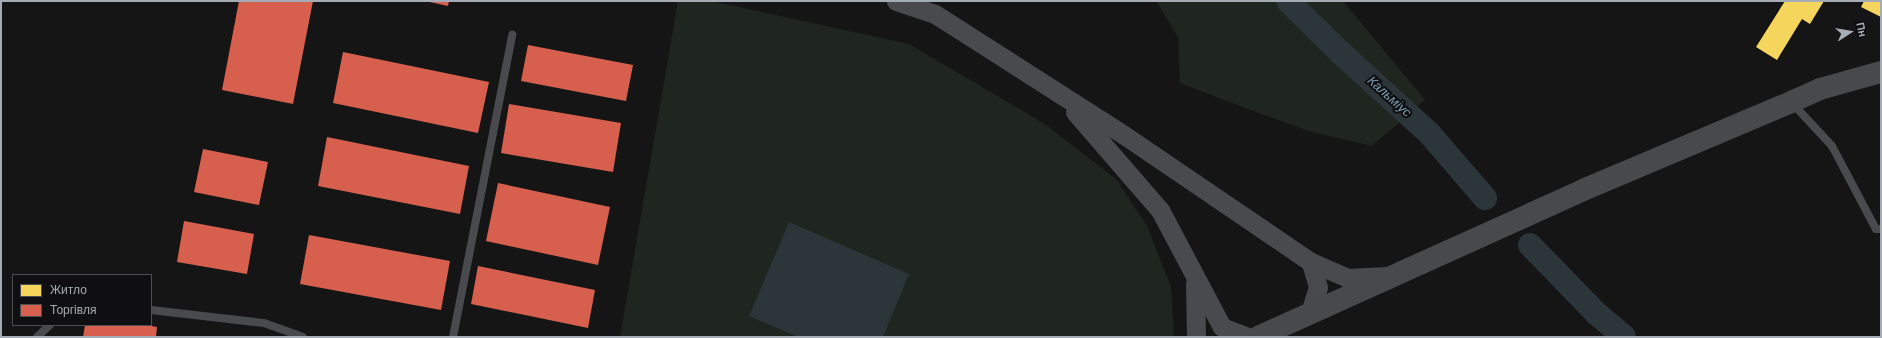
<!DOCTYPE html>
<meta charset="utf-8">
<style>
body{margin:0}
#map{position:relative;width:1882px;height:338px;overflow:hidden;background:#151515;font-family:"DM Sans",sans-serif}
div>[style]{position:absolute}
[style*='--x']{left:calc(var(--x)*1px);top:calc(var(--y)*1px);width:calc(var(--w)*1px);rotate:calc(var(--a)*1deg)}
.green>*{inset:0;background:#1f251f}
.water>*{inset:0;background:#2b353a}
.homes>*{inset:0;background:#f6d55c}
.shops>*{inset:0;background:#d6604d}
.river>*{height:24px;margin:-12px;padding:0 12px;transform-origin:12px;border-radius:12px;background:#2b353a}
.service>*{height:8px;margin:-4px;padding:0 4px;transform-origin:4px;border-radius:4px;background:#494a4d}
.tertiary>*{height:19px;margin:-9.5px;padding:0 9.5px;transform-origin:9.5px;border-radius:9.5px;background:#494a4d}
.secondary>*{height:22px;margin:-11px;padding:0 11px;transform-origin:11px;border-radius:11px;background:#48494b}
span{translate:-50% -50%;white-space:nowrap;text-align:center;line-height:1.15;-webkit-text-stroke:4px #0f0f11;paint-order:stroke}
.water-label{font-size:13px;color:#7d9cb0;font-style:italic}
.frame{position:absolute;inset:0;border:2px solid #a6acb6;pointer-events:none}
.legend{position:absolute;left:12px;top:274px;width:140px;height:52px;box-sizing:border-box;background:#0f0f11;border:1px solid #4b4e53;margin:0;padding:5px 7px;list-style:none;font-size:12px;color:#a6acb6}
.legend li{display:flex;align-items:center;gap:8px;height:20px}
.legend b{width:20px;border:1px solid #4b4e53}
.north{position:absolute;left:1830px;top:12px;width:40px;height:40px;-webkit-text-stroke:3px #0f0f11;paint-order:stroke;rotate:78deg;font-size:11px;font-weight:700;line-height:16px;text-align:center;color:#a6acb6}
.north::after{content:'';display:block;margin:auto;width:14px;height:18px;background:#a6acb6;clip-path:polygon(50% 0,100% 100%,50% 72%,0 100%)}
</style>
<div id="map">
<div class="green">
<div style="clip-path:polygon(678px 1px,711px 1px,909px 44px,1045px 124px,1116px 179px,1147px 226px,1171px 287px,1174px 337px,620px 337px)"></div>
<div style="clip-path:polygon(1156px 1px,1343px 1px,1425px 100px,1372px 146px,1312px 132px,1245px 108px,1180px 83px,1178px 37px)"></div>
</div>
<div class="water">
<div style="clip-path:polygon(789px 222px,909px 274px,883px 337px,798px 337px,749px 316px)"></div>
</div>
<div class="homes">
<div style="clip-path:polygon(1785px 1px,1824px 1px,1810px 24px,1802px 19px,1777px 60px,1756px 47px)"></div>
<div style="clip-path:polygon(1864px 1px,1881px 1px,1881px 17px,1861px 7px)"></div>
</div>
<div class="shops">
<div style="clip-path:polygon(239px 1px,313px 1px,293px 104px,222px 90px)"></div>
<div style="clip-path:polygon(425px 1px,449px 1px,448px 6px)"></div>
<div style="clip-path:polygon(528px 45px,633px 65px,626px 101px,521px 81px)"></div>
<div style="clip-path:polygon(343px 52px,489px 82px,478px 133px,333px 103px)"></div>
<div style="clip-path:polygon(509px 104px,621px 123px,613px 172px,501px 153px)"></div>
<div style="clip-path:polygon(327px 137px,469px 166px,460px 214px,318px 186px)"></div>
<div style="clip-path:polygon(203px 149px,268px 162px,259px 205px,194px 192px)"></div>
<div style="clip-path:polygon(498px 183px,610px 207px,598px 265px,486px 241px)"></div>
<div style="clip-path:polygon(184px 221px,254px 234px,247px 274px,177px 262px)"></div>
<div style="clip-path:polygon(309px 235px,450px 261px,441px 310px,300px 284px)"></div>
<div style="clip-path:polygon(478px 266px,595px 290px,588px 328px,471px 304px)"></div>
<div style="clip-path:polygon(85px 325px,146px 325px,157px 327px,156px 337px,83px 337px)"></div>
</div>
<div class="river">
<div style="--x:1288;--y:1;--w:74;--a:44.5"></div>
<div style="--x:1341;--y:53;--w:119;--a:42.3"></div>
<div style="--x:1429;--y:133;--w:86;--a:49.3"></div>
<div style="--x:1530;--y:245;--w:96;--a:45.8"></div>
<div style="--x:1597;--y:314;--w:35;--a:40"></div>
</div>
<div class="service">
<div style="--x:1793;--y:104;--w:57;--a:47.1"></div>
<div style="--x:1832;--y:146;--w:94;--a:62.1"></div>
<div style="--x:1876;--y:229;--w:5;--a:0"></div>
<div style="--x:151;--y:310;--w:114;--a:6.6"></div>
<div style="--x:264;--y:323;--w:41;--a:19.7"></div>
<div style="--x:37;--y:337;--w:18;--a:-43"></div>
<div style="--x:453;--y:337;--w:308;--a:-78.9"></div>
</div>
<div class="tertiary">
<div style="--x:896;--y:1;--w:41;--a:18.4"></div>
<div style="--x:935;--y:14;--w:224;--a:32.6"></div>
<div style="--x:1124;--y:135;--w:226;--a:34.2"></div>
<div style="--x:1311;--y:262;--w:40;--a:23.4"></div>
<div style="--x:1348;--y:278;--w:40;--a:-2.9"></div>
<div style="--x:1075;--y:112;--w:130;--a:49.1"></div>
<div style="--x:1160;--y:210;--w:132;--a:62.1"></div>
<div style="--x:1222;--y:327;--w:28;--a:21"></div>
<div style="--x:1195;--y:284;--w:53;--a:88.9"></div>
<div style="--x:1310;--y:313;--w:27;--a:-73"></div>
<div style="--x:1318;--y:287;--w:26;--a:-106"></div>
</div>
<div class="secondary">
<div style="--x:1258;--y:337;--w:357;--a:-24.3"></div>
<div style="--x:1583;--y:190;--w:226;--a:-22.9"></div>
<div style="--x:1791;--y:102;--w:32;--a:-24"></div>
<div style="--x:1820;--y:89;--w:63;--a:-15.6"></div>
</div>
<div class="water-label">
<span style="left:1389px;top:97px;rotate:42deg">Кальміус</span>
</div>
<div class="frame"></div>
<ul class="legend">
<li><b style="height:11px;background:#f6d55c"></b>Житло</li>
<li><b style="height:11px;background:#d6604d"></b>Торгівля</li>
</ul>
<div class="north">Пн</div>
</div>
